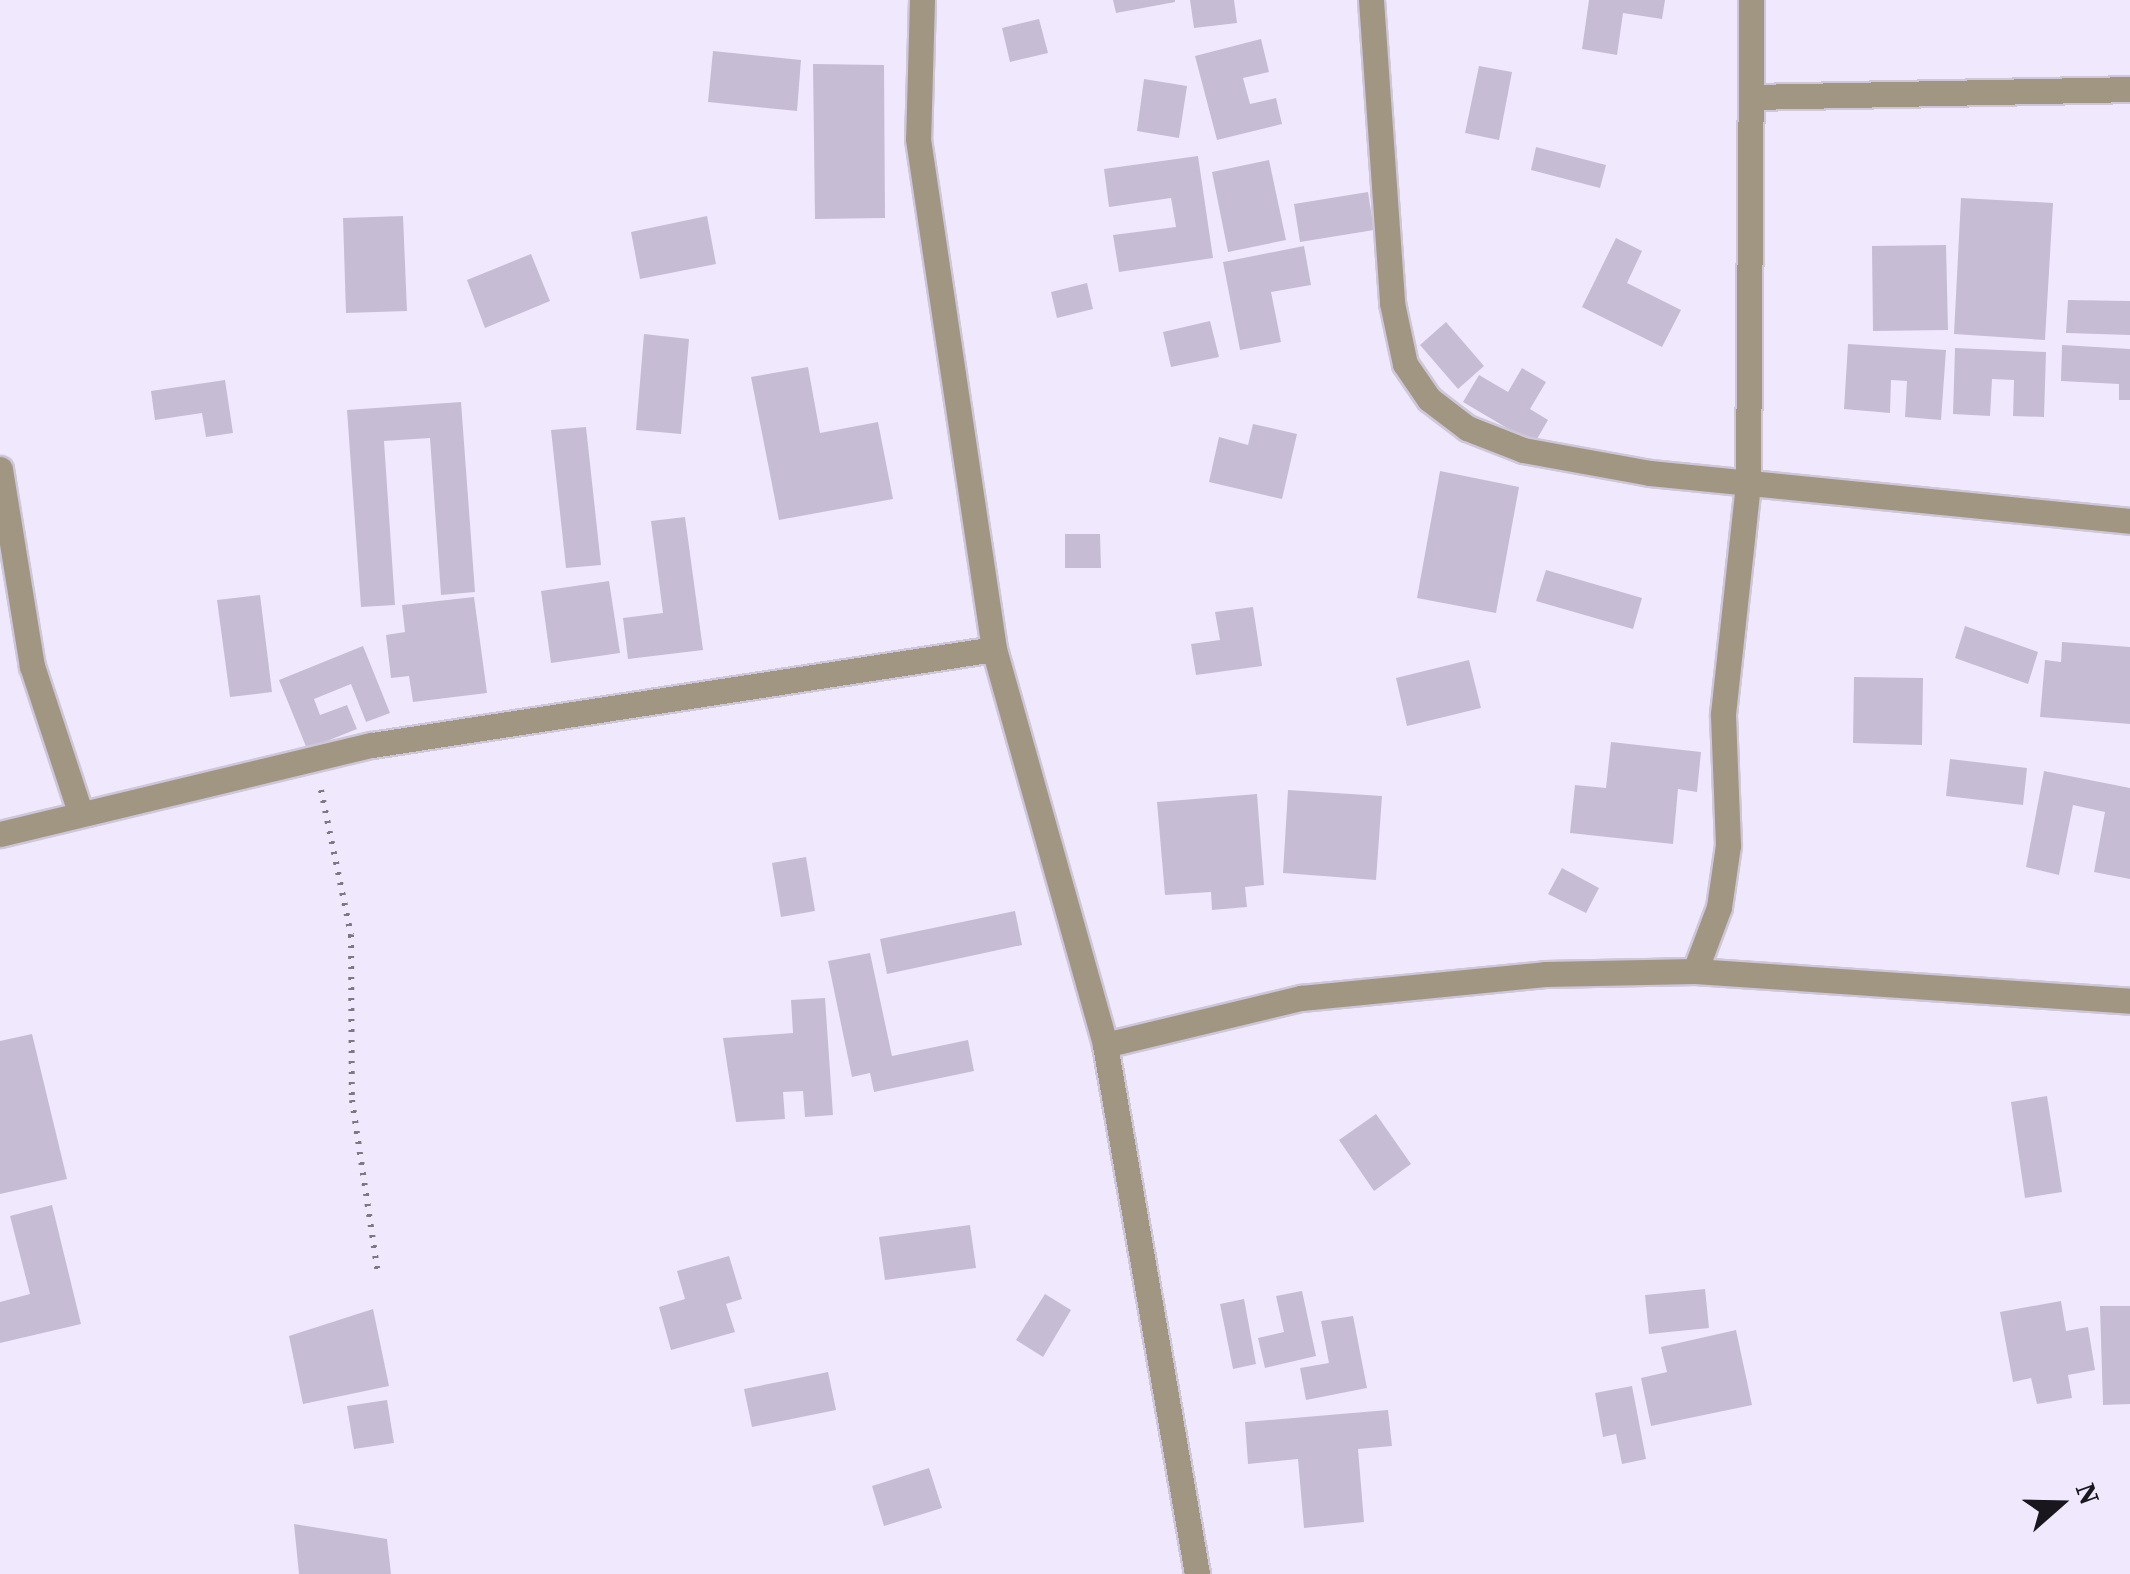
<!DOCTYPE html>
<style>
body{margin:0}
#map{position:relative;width:2130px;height:1574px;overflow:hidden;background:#f0e9fd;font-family:"Source Serif 4",serif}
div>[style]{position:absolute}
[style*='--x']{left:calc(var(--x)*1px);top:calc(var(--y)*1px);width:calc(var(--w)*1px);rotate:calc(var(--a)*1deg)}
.building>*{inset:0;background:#c6bdd5}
.path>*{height:6px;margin-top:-3px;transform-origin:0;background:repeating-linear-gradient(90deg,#7d7886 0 2.5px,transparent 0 10.5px)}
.roads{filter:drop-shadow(2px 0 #cec7d9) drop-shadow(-2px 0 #cec7d9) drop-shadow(0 2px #cec7d9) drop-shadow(0 -2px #cec7d9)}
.minor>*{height:25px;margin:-12.5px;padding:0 12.5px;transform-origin:12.5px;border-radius:12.5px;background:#a19682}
span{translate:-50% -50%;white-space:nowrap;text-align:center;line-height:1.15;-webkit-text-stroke:8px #f0e9fd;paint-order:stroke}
.north{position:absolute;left:2010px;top:1454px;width:100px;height:100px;-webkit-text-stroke:8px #f0e9fd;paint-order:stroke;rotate:70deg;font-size:28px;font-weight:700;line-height:40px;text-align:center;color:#19161e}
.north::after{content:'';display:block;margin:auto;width:35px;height:45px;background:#19161e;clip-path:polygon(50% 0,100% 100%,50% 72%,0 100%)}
</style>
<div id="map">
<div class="building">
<div style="clip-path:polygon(1113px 0,1175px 0,1175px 2px,1116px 13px)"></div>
<div style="clip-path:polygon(1190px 0,1234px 0,1237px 23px,1194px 28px)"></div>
<div style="clip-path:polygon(1589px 0,1665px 0,1662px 19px,1623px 13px,1617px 55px,1582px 49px)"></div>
<div style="clip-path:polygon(1039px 19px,1048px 53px,1010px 62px,1002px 28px)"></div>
<div style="clip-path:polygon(1261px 39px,1269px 72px,1243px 78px,1250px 104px,1276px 98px,1282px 124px,1217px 140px,1195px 56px)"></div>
<div style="clip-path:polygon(713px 51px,801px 60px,797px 111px,708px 102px)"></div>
<div style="clip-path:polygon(813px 64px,884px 65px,885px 218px,815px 219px)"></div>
<div style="clip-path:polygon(1479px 66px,1512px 72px,1499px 140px,1465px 133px)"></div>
<div style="clip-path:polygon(1144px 79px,1187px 86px,1179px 138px,1137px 131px)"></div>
<div style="clip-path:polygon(1536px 147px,1606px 165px,1600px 188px,1531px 170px)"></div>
<div style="clip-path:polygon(1198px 156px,1213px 258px,1119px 272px,1113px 235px,1176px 227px,1171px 198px,1109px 207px,1104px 169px)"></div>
<div style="clip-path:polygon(1269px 160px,1286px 240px,1228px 252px,1212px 172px)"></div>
<div style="clip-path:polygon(1368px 192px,1374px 230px,1300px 242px,1294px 204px)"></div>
<div style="clip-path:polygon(1961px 198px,2053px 203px,2045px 340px,1954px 334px)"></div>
<div style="clip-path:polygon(403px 216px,407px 311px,346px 313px,343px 218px)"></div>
<div style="clip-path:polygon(707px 216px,716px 264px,640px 279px,631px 232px)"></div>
<div style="clip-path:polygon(1616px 238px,1642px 251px,1627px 283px,1681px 310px,1662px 347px,1582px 307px)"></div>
<div style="clip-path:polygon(1946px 245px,1948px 330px,1873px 331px,1872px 246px)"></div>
<div style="clip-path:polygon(1304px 246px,1311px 285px,1271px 292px,1281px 342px,1240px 350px,1223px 262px)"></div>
<div style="clip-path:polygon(531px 254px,550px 301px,485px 328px,467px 280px)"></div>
<div style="clip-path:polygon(1087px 283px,1093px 309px,1057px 318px,1051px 292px)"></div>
<div style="clip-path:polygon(2068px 300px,2130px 301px,2130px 335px,2066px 333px)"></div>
<div style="clip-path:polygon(1210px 321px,1219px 357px,1171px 367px,1163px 332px)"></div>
<div style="clip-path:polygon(1446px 322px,1484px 366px,1458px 389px,1420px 345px)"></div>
<div style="clip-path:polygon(644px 334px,689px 339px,681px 434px,636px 430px)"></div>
<div style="clip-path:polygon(1848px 344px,1946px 350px,1941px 420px,1905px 417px,1907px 381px,1891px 380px,1890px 413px,1844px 409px)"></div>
<div style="clip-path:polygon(2062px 345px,2130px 349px,2130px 400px,2119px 400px,2119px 384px,2061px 381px)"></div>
<div style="clip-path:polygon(1955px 348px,2046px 352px,2044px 417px,2013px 416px,2014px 380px,1992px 379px,1990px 416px,1953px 414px)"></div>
<div style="clip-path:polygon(808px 367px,820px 433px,878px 422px,893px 499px,779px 520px,751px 377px)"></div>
<div style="clip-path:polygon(1522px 368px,1546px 382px,1530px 409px,1548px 420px,1534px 444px,1463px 402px,1479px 375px,1508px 392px)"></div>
<div style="clip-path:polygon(225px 380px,233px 433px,206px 437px,202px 413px,155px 420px,151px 391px)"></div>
<div style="clip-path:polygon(461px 402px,475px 592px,441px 595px,430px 438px,384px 441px,395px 605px,361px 607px,347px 410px)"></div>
<div style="clip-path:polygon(1253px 424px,1297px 434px,1282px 499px,1209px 482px,1219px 437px,1248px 445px)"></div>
<div style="clip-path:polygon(586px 427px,601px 565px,566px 568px,551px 430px)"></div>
<div style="clip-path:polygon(1440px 471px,1519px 487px,1496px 613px,1417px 598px)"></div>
<div style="clip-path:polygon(685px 517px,703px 650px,628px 659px,623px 618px,663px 613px,651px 521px)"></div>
<div style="clip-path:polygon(1065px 534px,1100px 534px,1101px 568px,1065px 568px)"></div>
<div style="clip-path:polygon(1546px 570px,1642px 598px,1633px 629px,1536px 601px)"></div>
<div style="clip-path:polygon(609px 581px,620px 653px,551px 663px,541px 591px)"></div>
<div style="clip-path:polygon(260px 595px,272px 692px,230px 697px,217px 600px)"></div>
<div style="clip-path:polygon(474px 597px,487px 693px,413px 702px,409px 676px,391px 678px,386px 635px,405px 632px,402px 605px)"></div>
<div style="clip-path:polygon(1253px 607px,1262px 666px,1196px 675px,1191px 644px,1220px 640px,1215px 612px)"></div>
<div style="clip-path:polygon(1965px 626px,2038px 652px,2028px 684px,1955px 658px)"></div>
<div style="clip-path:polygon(2062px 642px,2130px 647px,2130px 724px,2040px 717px,2045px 660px,2061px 662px)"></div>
<div style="clip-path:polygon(363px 646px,390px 713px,366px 722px,351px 684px,314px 699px,320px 715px,347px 705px,357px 729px,307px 749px,279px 680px)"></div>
<div style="clip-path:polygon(1469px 660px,1481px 708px,1407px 726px,1396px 678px)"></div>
<div style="clip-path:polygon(1854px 677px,1923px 678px,1922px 745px,1853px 743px)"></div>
<div style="clip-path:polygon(1611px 742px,1701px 752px,1697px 792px,1678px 789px,1673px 844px,1570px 833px,1575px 785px,1606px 788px)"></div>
<div style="clip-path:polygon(1950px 759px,2027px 768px,2023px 805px,1946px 796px)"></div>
<div style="clip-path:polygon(2044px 771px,2130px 788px,2130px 879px,2094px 872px,2105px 812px,2073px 805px,2059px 875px,2026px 867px)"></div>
<div style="clip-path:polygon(1288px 790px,1382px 796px,1376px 880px,1283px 873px)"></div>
<div style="clip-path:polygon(1257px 794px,1264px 885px,1245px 887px,1247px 907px,1212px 910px,1211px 892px,1165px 895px,1157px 802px)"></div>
<div style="clip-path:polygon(806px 857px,815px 911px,781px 917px,772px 863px)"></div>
<div style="clip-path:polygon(1562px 868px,1599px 888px,1586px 913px,1548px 894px)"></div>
<div style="clip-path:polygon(1015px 911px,1022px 945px,887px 974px,880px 939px)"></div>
<div style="clip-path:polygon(870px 953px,892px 1056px,968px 1040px,974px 1071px,874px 1092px,870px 1073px,852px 1077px,828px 961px)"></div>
<div style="clip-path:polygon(825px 998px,833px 1115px,805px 1117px,803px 1091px,783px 1092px,785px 1119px,736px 1122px,723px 1038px,793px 1033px,791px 1000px)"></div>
<div style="clip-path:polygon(32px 1034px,67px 1179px,0 1194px,0 1041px)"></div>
<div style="clip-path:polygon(2047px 1096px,2062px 1192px,2025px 1198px,2011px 1102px)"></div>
<div style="clip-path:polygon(1376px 1114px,1411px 1164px,1374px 1191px,1339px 1140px)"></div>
<div style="clip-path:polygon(52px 1205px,81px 1324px,0 1343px,0 1302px,30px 1294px,10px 1216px)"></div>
<div style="clip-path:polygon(970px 1225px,976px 1268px,885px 1280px,879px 1237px)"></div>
<div style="clip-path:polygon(729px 1256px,742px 1299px,726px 1304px,735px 1332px,671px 1350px,659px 1307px,685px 1299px,677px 1271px)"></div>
<div style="clip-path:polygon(1705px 1289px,1709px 1328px,1649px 1334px,1645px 1295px)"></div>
<div style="clip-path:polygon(1302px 1291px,1316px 1356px,1265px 1368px,1258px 1338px,1284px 1332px,1276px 1296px)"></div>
<div style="clip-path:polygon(1045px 1294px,1071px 1310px,1043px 1357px,1016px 1340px)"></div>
<div style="clip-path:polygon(1244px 1299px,1256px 1364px,1233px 1369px,1220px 1304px)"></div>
<div style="clip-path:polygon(2061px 1301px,2066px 1331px,2088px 1327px,2095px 1370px,2068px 1375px,2072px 1398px,2037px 1404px,2031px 1378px,2013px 1382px,2000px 1312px)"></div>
<div style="clip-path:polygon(2100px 1306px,2130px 1306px,2130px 1404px,2103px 1405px)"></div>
<div style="clip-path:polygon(373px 1309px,389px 1386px,303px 1404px,289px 1336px)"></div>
<div style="clip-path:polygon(1353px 1316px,1367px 1388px,1306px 1400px,1300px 1368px,1329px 1363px,1321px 1321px)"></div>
<div style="clip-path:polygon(1736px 1330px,1752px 1405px,1651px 1426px,1641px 1378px,1667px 1372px,1661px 1347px)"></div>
<div style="clip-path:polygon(828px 1372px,836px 1410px,752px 1427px,744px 1389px)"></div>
<div style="clip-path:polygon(1632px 1386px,1646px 1459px,1622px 1464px,1616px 1434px,1603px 1437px,1595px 1393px)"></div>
<div style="clip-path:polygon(387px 1400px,394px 1443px,354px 1449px,347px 1406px)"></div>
<div style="clip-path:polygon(1388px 1410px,1392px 1446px,1358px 1449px,1364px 1522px,1304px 1528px,1298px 1459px,1248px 1464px,1245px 1422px)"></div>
<div style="clip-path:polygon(929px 1468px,942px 1508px,884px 1526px,872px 1486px)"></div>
<div style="clip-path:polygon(294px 1524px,387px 1539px,391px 1574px,299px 1574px)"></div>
</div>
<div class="path">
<div style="--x:321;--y:790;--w:148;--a:78.3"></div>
<div style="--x:351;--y:935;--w:165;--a:89.7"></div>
<div style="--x:352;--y:1100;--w:177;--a:81.5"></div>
</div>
<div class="roads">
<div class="minor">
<div style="--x:922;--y:0;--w:139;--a:91.6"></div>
<div style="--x:918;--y:139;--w:516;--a:81.52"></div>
<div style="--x:994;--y:649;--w:411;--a:74.3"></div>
<div style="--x:1105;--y:1045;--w:537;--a:80.13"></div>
<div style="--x:1371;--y:0;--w:304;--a:86"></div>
<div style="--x:1392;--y:303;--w:62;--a:78"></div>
<div style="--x:1405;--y:364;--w:42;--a:55.6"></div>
<div style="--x:1429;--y:399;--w:48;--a:37.3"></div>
<div style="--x:1467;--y:428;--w:60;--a:21.4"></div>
<div style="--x:1523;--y:450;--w:129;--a:10.3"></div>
<div style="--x:1650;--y:473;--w:482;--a:5.7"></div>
<div style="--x:1752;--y:97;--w:378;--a:-1.2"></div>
<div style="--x:0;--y:469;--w:200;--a:80.8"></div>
<div style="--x:32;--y:666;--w:154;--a:71.8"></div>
<div style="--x:0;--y:834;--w:382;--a:-13.5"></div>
<div style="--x:372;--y:745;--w:629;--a:-8.77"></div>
<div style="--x:1695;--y:971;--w:68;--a:-69.4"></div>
<div style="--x:1719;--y:907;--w:63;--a:-81.7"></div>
<div style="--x:1728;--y:845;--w:131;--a:-92.2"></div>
<div style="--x:1723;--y:714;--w:233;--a:-83.8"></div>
<div style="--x:1748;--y:482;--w:482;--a:-89.6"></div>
<div style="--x:1105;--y:1045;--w:202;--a:-13.5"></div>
<div style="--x:1301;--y:998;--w:245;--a:-5.6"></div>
<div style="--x:1545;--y:974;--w:150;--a:-1.1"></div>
<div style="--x:1695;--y:971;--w:436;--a:3.9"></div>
</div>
</div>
<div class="north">N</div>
</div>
